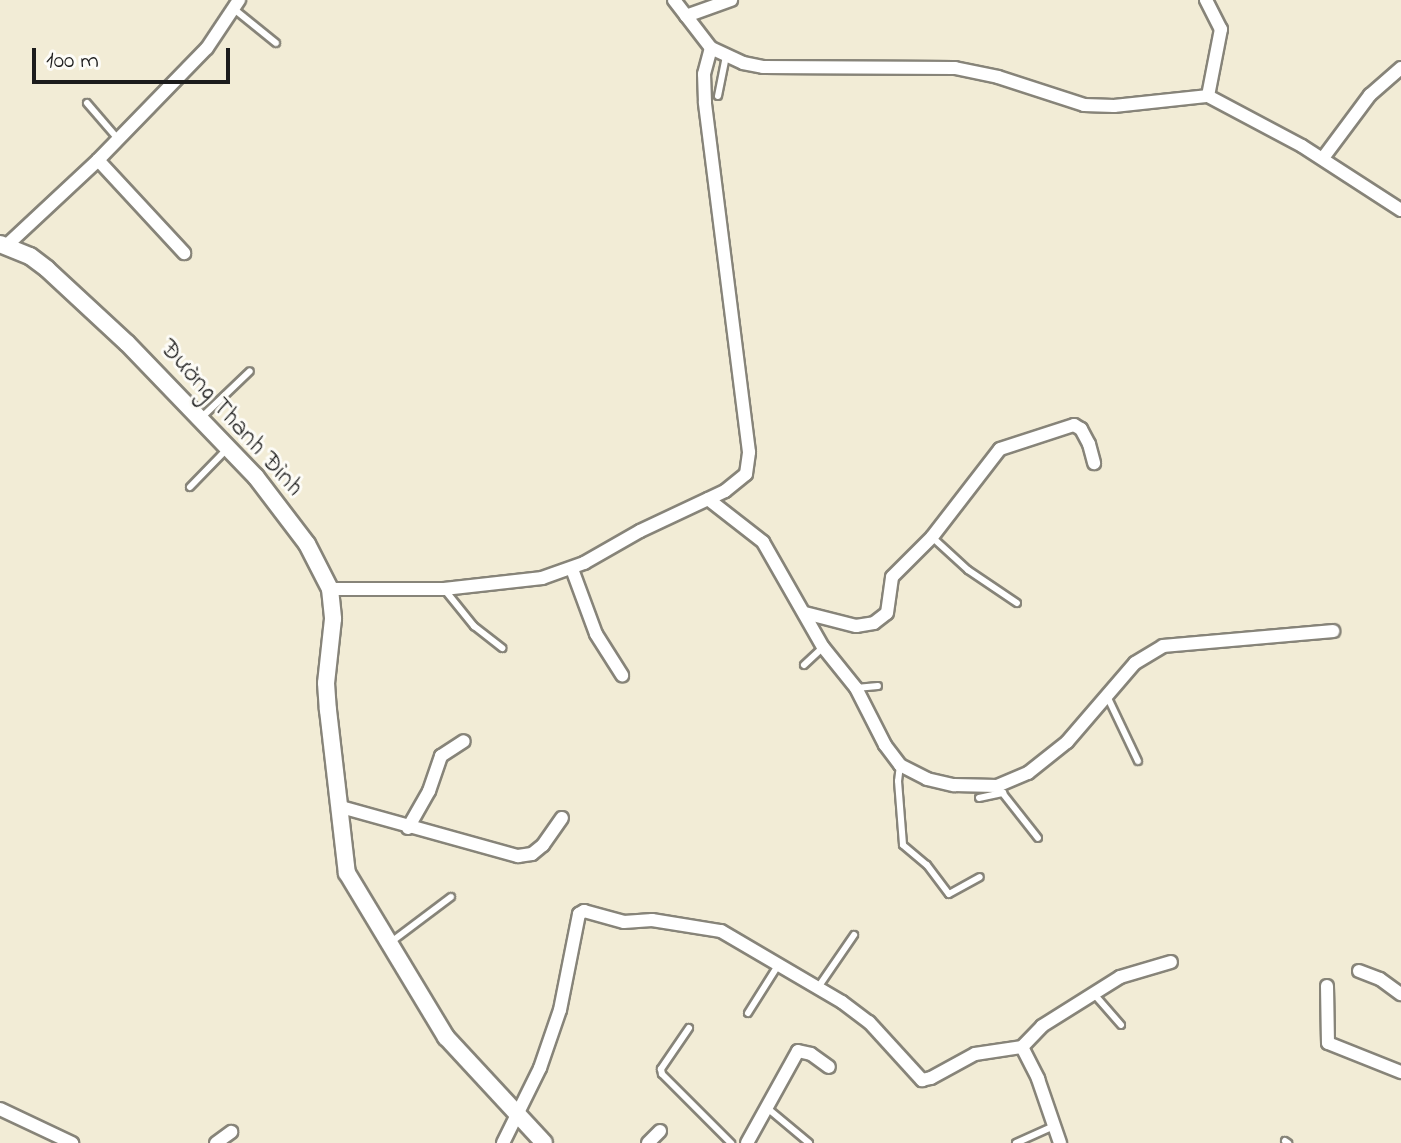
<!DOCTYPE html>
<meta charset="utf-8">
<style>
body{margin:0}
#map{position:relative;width:1401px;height:1143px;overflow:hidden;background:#f2ecd6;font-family:"Indie Flower",sans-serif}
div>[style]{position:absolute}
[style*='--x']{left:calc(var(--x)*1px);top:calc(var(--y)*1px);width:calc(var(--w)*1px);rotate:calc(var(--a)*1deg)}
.roads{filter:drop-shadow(2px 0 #878479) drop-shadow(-2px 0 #878479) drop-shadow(0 2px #878479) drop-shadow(0 -2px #878479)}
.service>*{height:6px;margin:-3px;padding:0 3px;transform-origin:3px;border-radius:3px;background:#fff}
.minor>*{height:12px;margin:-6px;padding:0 6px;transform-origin:6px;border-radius:6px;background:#fff}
.tertiary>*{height:16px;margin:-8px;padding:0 8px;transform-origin:8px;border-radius:8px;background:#fff}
span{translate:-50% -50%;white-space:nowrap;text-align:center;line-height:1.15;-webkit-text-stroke:6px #fdfcf7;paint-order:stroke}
.street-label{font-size:26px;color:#1c1c1c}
.scale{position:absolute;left:32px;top:48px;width:198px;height:36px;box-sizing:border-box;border:4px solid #1c1c1c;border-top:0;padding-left:10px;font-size:24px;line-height:28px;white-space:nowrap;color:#1c1c1c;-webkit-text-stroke:6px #fdfcf7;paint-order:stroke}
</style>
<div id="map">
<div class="roads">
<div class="service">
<div style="--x:234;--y:9;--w:54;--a:39"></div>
<div style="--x:718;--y:96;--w:41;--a:-78.7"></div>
<div style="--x:87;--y:103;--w:48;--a:49.3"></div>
<div style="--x:202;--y:417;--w:66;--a:-43.8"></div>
<div style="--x:190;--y:487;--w:53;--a:-45.8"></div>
<div style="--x:932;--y:537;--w:49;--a:42.5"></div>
<div style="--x:968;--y:570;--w:59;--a:34"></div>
<div style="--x:444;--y:589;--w:48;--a:51"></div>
<div style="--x:474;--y:626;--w:36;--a:38"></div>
<div style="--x:804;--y:665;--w:26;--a:-43"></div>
<div style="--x:856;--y:688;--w:22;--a:-5"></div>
<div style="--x:1107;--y:696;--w:72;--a:64.5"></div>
<div style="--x:900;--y:765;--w:16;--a:97"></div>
<div style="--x:898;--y:781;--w:64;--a:85.5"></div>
<div style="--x:903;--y:845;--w:31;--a:40"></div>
<div style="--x:927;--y:865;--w:36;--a:53"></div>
<div style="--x:949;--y:894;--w:35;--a:-29"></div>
<div style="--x:997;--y:786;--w:66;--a:51.7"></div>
<div style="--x:979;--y:798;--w:25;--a:-12"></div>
<div style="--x:391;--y:942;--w:75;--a:-36.9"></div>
<div style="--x:819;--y:986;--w:62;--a:-55.5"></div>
<div style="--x:1094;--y:994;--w:41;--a:48.9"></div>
<div style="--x:748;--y:1013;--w:58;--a:-57.7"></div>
<div style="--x:689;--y:1028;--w:50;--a:124.3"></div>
<div style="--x:661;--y:1069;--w:5;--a:79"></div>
<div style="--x:662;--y:1074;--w:98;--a:45"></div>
<div style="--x:766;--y:1107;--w:56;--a:39.9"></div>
<div style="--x:1285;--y:1141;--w:4;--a:34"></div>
<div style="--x:1016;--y:1143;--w:44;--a:-24.2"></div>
</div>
<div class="minor">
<div style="--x:674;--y:0;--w:61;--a:52.4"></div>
<div style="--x:711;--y:48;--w:35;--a:25"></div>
<div style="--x:743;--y:63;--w:20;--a:11"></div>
<div style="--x:763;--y:67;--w:192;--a:0.3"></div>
<div style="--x:955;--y:68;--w:44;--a:11.8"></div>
<div style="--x:998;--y:77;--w:90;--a:18"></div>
<div style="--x:1084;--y:105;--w:30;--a:2"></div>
<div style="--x:1114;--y:106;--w:95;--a:-6.1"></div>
<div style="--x:1208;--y:96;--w:106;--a:28"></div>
<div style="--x:1302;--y:146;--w:118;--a:32.9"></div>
<div style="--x:1206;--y:0;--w:33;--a:63"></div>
<div style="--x:1221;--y:29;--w:68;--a:101"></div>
<div style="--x:686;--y:16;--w:48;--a:-19.6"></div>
<div style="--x:1323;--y:158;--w:79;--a:-53.3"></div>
<div style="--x:1370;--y:95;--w:41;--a:-41.1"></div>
<div style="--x:98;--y:160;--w:127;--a:47.2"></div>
<div style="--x:7;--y:245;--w:125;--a:-43"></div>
<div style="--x:98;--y:160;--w:156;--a:-45.8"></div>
<div style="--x:207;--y:48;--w:58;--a:-56.3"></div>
<div style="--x:708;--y:499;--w:70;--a:38"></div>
<div style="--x:763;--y:542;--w:121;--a:60.3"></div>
<div style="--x:823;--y:647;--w:53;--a:51.2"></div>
<div style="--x:856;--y:688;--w:64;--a:63"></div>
<div style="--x:885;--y:745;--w:25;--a:53"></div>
<div style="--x:900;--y:765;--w:30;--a:27"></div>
<div style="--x:927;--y:779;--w:28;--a:13"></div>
<div style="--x:954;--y:785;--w:43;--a:1.3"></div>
<div style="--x:997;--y:786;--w:34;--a:-23"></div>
<div style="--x:1028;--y:773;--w:50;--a:-38.5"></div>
<div style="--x:1067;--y:742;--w:104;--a:-49.3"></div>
<div style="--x:1135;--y:663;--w:33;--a:-31"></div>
<div style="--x:1163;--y:646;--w:171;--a:-5"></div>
<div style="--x:572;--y:569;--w:69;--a:69.7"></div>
<div style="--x:596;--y:634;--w:49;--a:57.6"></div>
<div style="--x:330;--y:589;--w:114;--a:0"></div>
<div style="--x:444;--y:589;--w:99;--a:-6.4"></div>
<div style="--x:542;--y:578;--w:45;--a:-19.7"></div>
<div style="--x:584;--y:563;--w:64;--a:-29.7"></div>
<div style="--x:640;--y:531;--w:94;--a:-25.2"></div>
<div style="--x:725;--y:491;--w:27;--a:-39"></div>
<div style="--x:746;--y:474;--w:22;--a:-82"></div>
<div style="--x:749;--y:452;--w:353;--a:-97.2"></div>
<div style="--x:705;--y:102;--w:28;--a:-92"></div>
<div style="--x:704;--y:74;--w:27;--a:-75"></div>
<div style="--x:805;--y:613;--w:53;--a:14.3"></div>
<div style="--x:856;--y:626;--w:18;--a:-9"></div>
<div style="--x:874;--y:623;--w:16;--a:-38"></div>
<div style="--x:887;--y:613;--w:36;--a:-82"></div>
<div style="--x:892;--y:577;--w:57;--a:-45"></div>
<div style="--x:932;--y:537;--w:111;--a:-52.3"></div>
<div style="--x:1000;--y:449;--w:78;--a:-18"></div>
<div style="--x:1074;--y:425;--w:8;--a:30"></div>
<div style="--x:1081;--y:429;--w:17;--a:62"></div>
<div style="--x:1089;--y:444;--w:20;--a:75"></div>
<div style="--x:341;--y:807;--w:184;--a:15.5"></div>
<div style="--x:518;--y:856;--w:14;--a:-8"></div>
<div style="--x:532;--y:854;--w:14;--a:-39"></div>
<div style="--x:543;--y:845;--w:33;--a:-55"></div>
<div style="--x:408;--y:828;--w:43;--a:-60.4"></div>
<div style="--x:429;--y:791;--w:37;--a:-71"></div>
<div style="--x:441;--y:756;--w:27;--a:-33"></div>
<div style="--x:1359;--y:971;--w:22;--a:21"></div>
<div style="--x:1380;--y:979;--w:26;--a:36"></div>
<div style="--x:1327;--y:986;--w:57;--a:89"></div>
<div style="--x:1328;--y:1043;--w:79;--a:21.7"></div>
<div style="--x:1022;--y:1047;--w:36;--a:63"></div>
<div style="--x:1038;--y:1079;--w:68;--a:71"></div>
<div style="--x:0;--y:1109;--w:80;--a:25.3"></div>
<div style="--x:216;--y:1143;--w:19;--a:-36"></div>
<div style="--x:503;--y:1143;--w:84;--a:-63.7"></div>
<div style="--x:540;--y:1068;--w:61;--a:-71"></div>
<div style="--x:560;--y:1010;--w:98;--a:-78.8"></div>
<div style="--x:579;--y:914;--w:6;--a:-31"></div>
<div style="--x:584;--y:911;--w:41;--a:15.4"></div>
<div style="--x:624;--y:922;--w:28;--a:-4"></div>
<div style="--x:652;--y:920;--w:70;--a:9.1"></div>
<div style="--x:721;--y:931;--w:140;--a:30.4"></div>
<div style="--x:842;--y:1002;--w:34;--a:37"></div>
<div style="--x:869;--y:1022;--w:79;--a:47.6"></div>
<div style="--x:922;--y:1080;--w:9;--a:-13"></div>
<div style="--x:931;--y:1078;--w:50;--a:-28.6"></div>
<div style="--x:975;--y:1054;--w:48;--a:-8.5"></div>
<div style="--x:1022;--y:1047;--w:29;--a:-46"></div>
<div style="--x:1042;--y:1026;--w:92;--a:-32.1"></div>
<div style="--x:1120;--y:977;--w:53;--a:-16.4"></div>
<div style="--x:648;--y:1143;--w:17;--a:-45"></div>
<div style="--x:747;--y:1143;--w:105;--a:-61"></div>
<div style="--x:798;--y:1051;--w:13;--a:13"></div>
<div style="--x:811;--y:1054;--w:22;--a:36"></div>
</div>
<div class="tertiary">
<div style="--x:0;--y:244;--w:32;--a:22"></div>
<div style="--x:30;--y:256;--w:21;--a:37"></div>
<div style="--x:47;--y:269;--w:109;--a:42.8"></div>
<div style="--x:127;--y:343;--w:186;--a:46.1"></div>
<div style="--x:256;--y:477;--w:84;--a:52.7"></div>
<div style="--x:307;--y:544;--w:51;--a:62.9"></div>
<div style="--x:330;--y:589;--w:30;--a:84"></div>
<div style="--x:333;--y:619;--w:64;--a:96.2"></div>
<div style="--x:326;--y:683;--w:27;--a:86"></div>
<div style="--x:328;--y:710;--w:164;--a:83.4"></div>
<div style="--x:347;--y:873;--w:192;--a:58.9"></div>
<div style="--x:446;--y:1037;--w:144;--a:47.2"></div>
</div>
</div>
<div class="street-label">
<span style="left:230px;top:419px;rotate:48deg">Đường Thanh Đình</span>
</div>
<div class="scale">100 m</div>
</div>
